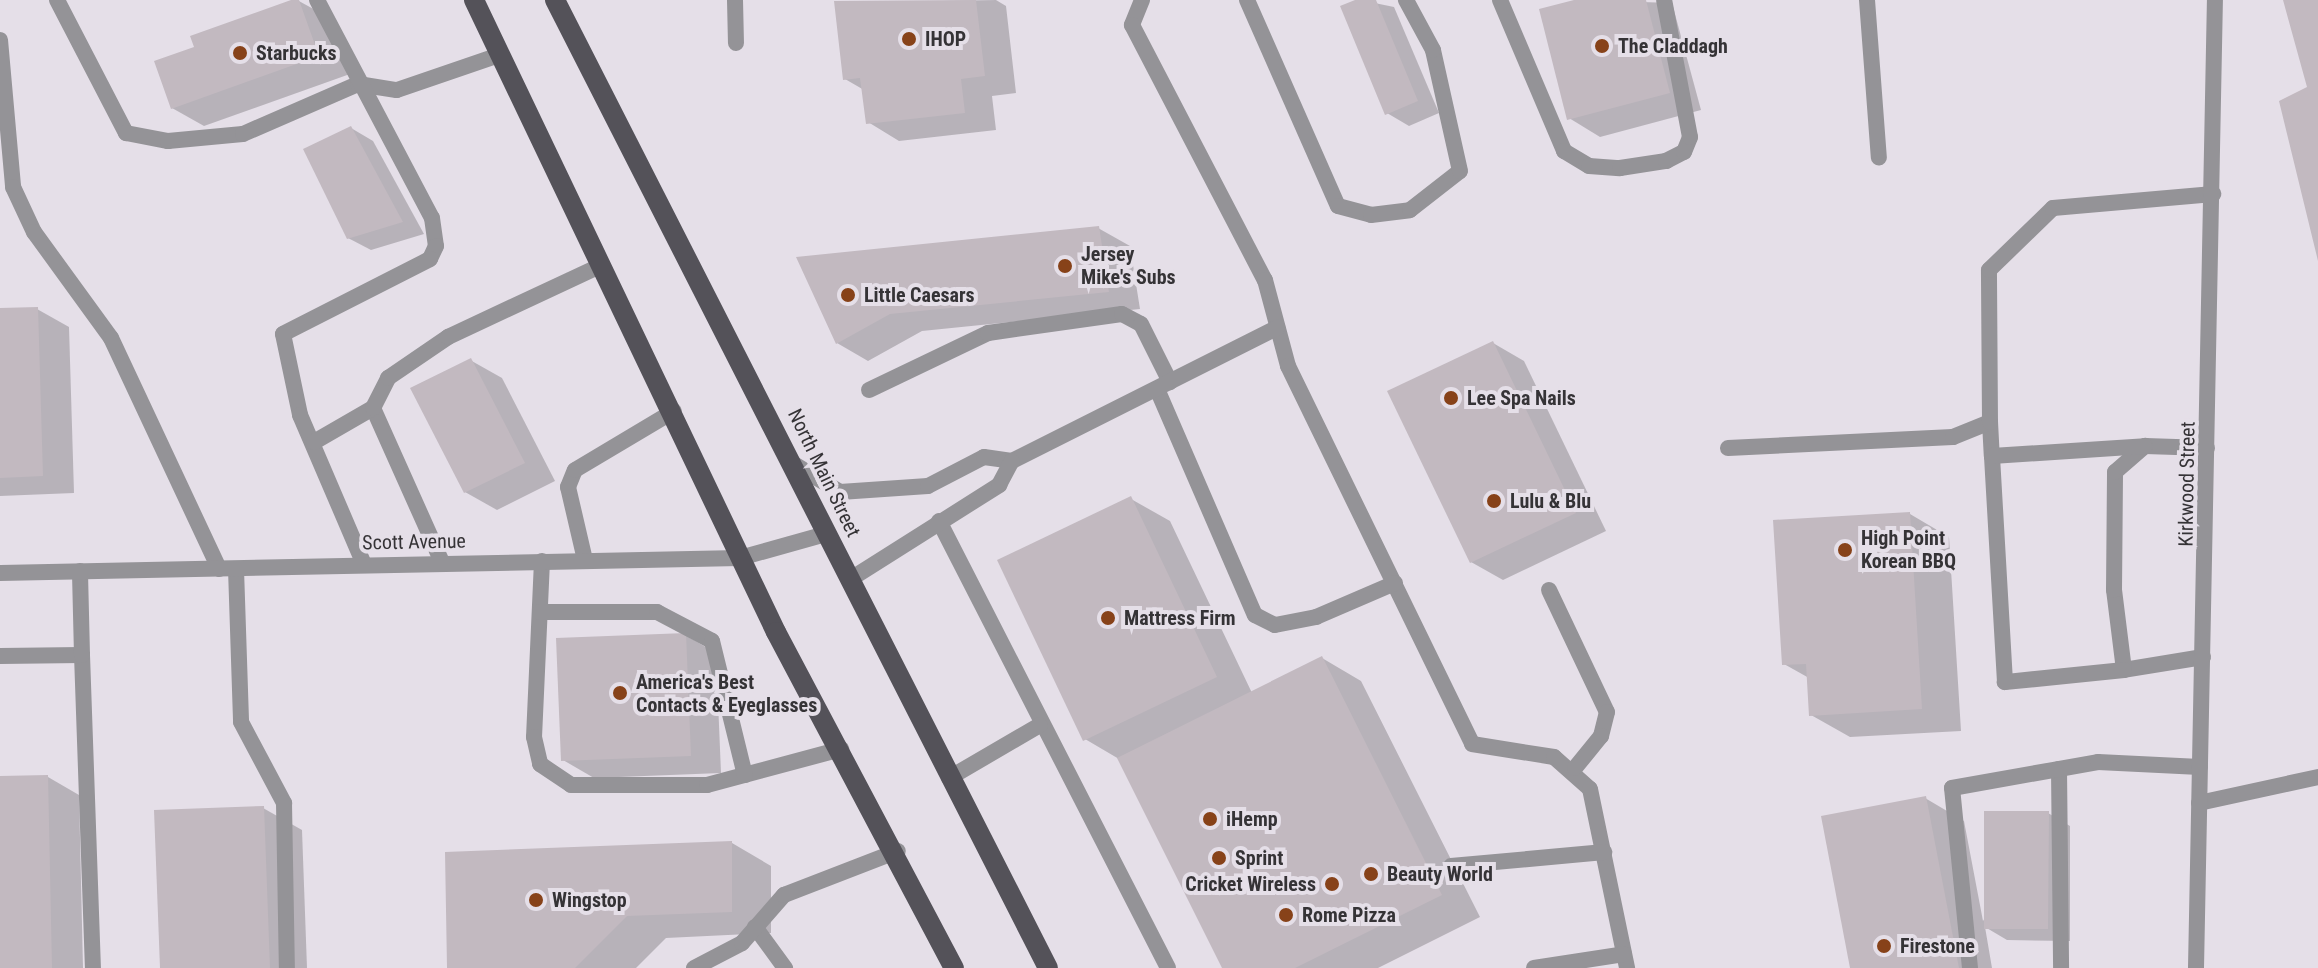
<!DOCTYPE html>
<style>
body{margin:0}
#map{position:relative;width:2318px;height:968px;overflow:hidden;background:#e5dfe8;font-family:"Roboto Condensed",sans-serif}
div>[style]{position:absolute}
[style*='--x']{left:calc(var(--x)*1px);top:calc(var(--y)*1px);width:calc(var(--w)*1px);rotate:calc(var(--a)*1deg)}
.shadow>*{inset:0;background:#0003}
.building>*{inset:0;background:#c2b9c0}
.lane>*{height:16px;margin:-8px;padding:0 8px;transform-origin:8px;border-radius:8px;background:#949397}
.street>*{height:16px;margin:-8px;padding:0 8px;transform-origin:8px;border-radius:8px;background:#949397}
.primary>*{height:20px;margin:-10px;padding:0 10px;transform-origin:10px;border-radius:10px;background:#545259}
.dots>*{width:22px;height:22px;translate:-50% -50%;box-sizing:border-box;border:4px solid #e5dfe8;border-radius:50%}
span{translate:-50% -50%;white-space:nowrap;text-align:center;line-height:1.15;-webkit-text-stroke:8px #e5dfe8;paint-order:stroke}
.poi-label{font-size:20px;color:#353336;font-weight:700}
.left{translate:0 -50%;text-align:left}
.right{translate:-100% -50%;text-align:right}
.street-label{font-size:20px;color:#353336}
</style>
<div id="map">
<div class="shadow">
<div style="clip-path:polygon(297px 0,330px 18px,350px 74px,204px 126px,172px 108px,197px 48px)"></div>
<div style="clip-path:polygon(996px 0,1006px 6px,1016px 93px,992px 96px,996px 130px,899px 141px,868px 122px,864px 90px,845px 79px,836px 3px)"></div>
<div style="clip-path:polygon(1360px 0,1394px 7px,1439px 113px,1409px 126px,1387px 113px)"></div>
<div style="clip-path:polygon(1581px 0,1672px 3px,1701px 110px,1600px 137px,1569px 118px)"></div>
<div style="clip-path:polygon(351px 128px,373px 141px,424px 234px,371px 250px,348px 238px)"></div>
<div style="clip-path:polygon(1098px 228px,1130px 246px,1140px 309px,922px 331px,868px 361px,837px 343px,799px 259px)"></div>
<div style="clip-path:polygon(37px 309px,69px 327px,74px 493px,0 496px,0 310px)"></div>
<div style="clip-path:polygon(1493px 343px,1524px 361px,1606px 531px,1503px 580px,1471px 562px)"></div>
<div style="clip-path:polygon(470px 360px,502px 378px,555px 481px,497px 510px,465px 492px)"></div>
<div style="clip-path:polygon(1131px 499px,1170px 521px,1252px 693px,1322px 658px,1361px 681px,1480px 917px,1378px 968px,1224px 968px,1119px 759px,1085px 739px)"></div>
<div style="clip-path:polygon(1910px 514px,1949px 537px,1961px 731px,1850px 737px,1811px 715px,1809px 678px,1784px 664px)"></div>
<div style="clip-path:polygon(685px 635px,716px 653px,721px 773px,594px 778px,563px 760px)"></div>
<div style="clip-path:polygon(48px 777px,79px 795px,83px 968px,0 968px,0 778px)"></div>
<div style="clip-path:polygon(1925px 798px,1964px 821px,1983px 921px,2048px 813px,2070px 826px,2070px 941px,2007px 940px,1985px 927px,1992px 968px,1852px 968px)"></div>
<div style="clip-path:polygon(263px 808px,302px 830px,307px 968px,162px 968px)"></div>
<div style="clip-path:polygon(732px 843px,771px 866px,771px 933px,666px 938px,636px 968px,449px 968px)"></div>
</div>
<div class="building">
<div style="clip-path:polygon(291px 0,299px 0,319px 56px,171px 109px,154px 61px,194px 47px,190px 36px)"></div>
<div style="clip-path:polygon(976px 0,985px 76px,961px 79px,965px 113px,866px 124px,860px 78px,843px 80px,834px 1px)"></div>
<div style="clip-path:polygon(1355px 0,1376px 0,1418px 101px,1385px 115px,1340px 6px)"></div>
<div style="clip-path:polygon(1574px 0,1646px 0,1670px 93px,1567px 120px,1539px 9px)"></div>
<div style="clip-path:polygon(2283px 0,2318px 0,2318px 261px,2279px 101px,2307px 87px)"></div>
<div style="clip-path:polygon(351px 126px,403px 222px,347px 239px,303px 149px)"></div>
<div style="clip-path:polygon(1099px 226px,1109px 292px,890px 314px,836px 344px,796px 257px)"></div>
<div style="clip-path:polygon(38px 307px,43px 476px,0 478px,0 308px)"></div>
<div style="clip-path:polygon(1493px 341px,1576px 513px,1470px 563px,1387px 391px)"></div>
<div style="clip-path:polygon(471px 358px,525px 463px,464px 493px,410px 388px)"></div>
<div style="clip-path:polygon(1131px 496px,1217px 677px,1083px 741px,997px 560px)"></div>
<div style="clip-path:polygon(1910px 512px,1922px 709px,1809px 716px,1806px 664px,1782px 665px,1773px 520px)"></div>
<div style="clip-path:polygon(686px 633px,691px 756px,561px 761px,556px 638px)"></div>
<div style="clip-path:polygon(1322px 656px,1442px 895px,1295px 968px,1222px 968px,1117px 758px)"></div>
<div style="clip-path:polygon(48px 775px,52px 968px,0 968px,0 776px)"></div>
<div style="clip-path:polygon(1926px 796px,1959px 968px,1850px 968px,1821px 816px)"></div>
<div style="clip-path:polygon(264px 806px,270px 968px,160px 968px,154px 810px)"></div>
<div style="clip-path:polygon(1984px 811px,2049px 811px,2048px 929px,1984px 929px)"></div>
<div style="clip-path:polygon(732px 841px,732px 912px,627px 916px,575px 968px,447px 968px,445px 852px)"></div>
</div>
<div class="lane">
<div style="--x:57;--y:0;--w:150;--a:62.6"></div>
<div style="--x:126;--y:133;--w:43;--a:10.8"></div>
<div style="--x:168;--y:141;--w:75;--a:-5.3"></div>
<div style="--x:243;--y:134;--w:125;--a:-23.5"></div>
<div style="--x:358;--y:84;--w:39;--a:9"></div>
<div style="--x:397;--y:90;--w:108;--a:-18.9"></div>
<div style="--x:317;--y:0;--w:246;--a:62.2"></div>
<div style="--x:432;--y:218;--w:28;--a:82"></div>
<div style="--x:436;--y:246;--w:14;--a:115"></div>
<div style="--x:430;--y:259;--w:165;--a:153"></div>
<div style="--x:283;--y:334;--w:83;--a:78.1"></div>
<div style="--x:300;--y:415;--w:160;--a:66.8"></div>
<div style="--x:735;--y:0;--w:43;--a:88.7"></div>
<div style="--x:1142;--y:0;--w:27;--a:112"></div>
<div style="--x:1132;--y:25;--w:288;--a:62.5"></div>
<div style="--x:1265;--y:280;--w:89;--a:75"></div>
<div style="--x:1288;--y:366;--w:420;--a:64"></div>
<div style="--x:1472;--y:744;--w:83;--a:9"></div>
<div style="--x:1554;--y:757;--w:48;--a:41.6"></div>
<div style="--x:1590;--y:789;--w:183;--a:78.3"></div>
<div style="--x:1247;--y:0;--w:225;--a:66.2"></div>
<div style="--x:1338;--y:206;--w:34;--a:15"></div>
<div style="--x:1371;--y:215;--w:39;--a:-7"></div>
<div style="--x:1410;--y:210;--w:63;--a:-38"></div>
<div style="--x:1460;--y:171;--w:124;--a:-102.6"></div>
<div style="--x:1433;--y:50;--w:57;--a:-118.4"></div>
<div style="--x:1500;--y:0;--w:164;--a:67"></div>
<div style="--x:1564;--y:151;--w:29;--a:31"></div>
<div style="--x:1589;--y:166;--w:31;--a:4"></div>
<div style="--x:1620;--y:168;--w:47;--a:-8.7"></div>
<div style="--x:1666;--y:161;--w:20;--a:-27"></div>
<div style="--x:1684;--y:152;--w:16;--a:-68"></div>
<div style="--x:1690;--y:137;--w:139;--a:-100.7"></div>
<div style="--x:1867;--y:0;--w:158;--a:85.7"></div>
<div style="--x:0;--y:40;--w:148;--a:84.9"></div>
<div style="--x:13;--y:187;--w:50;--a:65"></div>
<div style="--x:34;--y:232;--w:131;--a:54"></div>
<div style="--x:111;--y:338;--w:255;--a:64.9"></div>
<div style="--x:1157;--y:389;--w:246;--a:66.6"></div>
<div style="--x:1255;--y:615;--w:22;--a:27"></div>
<div style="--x:1275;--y:625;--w:42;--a:-11"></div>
<div style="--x:1316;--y:617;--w:86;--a:-23.3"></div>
<div style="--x:869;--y:390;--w:132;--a:-25.6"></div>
<div style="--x:988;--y:333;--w:135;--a:-8.1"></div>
<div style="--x:1122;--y:314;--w:21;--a:28"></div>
<div style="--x:1141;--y:324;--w:65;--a:63.4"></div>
<div style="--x:373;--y:408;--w:169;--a:65.9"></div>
<div style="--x:1990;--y:422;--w:34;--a:87"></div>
<div style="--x:314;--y:442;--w:68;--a:-30"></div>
<div style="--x:373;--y:408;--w:34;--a:-63"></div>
<div style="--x:388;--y:378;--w:73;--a:-34.3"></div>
<div style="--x:448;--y:337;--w:170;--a:-25.1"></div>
<div style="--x:1728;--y:448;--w:225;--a:-2.8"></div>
<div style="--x:1953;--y:437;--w:40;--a:-22"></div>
<div style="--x:1990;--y:422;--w:152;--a:-90.4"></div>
<div style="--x:1989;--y:270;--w:89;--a:-44.1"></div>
<div style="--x:2053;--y:208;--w:161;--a:-5"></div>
<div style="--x:794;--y:464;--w:54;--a:31.3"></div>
<div style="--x:840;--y:492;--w:88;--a:-3.9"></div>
<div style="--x:928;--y:486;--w:63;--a:-27.4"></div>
<div style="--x:984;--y:457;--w:28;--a:8"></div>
<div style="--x:1012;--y:461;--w:297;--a:-26.7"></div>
<div style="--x:939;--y:521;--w:502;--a:62.87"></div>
<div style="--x:585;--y:560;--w:75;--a:-103.1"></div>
<div style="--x:568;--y:487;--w:18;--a:-68"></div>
<div style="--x:575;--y:470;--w:115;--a:-30.8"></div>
<div style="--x:542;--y:561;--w:176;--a:92.6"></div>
<div style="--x:534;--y:737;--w:28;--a:77"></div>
<div style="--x:540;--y:764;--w:37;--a:34"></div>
<div style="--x:571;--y:785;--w:136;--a:0"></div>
<div style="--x:707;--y:785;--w:139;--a:-15"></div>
<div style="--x:236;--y:569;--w:153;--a:88.1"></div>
<div style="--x:241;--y:722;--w:92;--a:62"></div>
<div style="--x:284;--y:803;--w:165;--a:89"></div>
<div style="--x:849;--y:580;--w:178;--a:-32.3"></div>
<div style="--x:999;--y:485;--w:27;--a:-62"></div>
<div style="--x:1549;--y:590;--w:135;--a:64.6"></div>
<div style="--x:1607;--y:712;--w:25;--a:104"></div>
<div style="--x:1601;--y:736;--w:41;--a:129.1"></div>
<div style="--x:540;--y:612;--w:117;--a:0"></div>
<div style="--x:657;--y:612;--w:62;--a:27.8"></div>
<div style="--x:712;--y:641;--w:138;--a:76.2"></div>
<div style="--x:82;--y:655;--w:313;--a:88"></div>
<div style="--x:0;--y:656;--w:82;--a:-0.7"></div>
<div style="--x:82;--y:655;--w:84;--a:-91.4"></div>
<div style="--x:2203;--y:657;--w:80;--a:170.7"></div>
<div style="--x:2124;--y:670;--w:81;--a:-97.1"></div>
<div style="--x:2114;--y:590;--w:118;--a:-89.5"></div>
<div style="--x:2115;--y:472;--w:40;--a:-41"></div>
<div style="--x:2145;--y:446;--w:62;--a:1.8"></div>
<div style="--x:2124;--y:670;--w:120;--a:174.2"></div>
<div style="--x:2005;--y:682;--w:226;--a:-93.3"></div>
<div style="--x:1992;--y:456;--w:153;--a:-3.7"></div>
<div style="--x:2059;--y:769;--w:199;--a:89.4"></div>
<div style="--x:949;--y:778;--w:105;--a:-30.2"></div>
<div style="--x:2199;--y:803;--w:122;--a:-12.3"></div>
<div style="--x:1451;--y:866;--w:154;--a:-5.2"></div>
<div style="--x:755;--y:927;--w:51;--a:53.8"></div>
<div style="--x:694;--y:968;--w:54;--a:-27.5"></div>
<div style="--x:742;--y:943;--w:64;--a:-48.8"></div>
<div style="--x:784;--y:895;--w:122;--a:-21.1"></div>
<div style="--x:1534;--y:968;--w:91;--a:-8.8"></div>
<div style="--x:1970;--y:968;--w:181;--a:-95.7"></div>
<div style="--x:1952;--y:788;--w:148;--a:-10.1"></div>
<div style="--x:2098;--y:762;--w:102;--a:2.8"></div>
</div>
<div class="street">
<div style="--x:0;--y:573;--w:740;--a:-1.16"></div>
<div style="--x:740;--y:558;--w:89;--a:-15.6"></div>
<div style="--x:2196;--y:968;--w:968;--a:-88.88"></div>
</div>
<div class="primary">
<div style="--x:474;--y:0;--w:700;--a:64.46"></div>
<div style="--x:776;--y:632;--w:380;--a:62.1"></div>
<div style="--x:555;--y:0;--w:1086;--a:63.01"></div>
</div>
<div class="dots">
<div style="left:909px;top:39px;background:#874219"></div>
<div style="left:1602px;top:46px;background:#874219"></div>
<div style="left:240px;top:53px;background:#874219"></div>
<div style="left:1065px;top:266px;background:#874219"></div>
<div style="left:848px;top:295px;background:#874219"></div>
<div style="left:1451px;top:398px;background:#874219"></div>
<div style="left:1494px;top:501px;background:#874219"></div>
<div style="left:1845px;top:550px;background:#874219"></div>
<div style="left:1108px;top:618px;background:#874219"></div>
<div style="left:620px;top:693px;background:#874219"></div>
<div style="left:1210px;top:819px;background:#874219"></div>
<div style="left:1219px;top:858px;background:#874219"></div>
<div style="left:1371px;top:874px;background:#874219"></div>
<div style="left:1332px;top:884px;background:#874219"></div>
<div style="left:536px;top:900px;background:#874219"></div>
<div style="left:1286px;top:915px;background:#874219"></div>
<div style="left:1884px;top:946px;background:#874219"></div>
</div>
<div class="poi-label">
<span class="left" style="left:925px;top:39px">IHOP</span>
<span class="left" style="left:1618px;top:46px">The Claddagh</span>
<span class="left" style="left:256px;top:53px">Starbucks</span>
<span class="left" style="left:1081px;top:266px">Jersey<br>Mike's Subs</span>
<span class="left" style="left:864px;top:295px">Little Caesars</span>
<span class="left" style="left:1467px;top:398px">Lee Spa Nails</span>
<span class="left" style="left:1510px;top:501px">Lulu &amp; Blu</span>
<span class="left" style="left:1861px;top:550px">High Point<br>Korean BBQ</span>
<span class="left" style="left:1124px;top:618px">Mattress Firm</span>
<span class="left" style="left:636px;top:694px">America's Best<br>Contacts &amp; Eyeglasses</span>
<span class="left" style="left:1226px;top:819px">iHemp</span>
<span class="left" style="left:1235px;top:858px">Sprint</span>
<span class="left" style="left:1387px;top:874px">Beauty World</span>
<span class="right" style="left:1316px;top:884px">Cricket Wireless</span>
<span class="left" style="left:552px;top:900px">Wingstop</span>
<span class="left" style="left:1302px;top:915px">Rome Pizza</span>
<span class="left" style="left:1900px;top:946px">Firestone</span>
</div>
<div class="street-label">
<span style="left:824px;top:473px;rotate:64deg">North Main Street</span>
<span style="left:2187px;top:484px;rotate:-89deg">Kirkwood Street</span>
<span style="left:414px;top:542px;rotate:-1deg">Scott Avenue</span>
</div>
</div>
